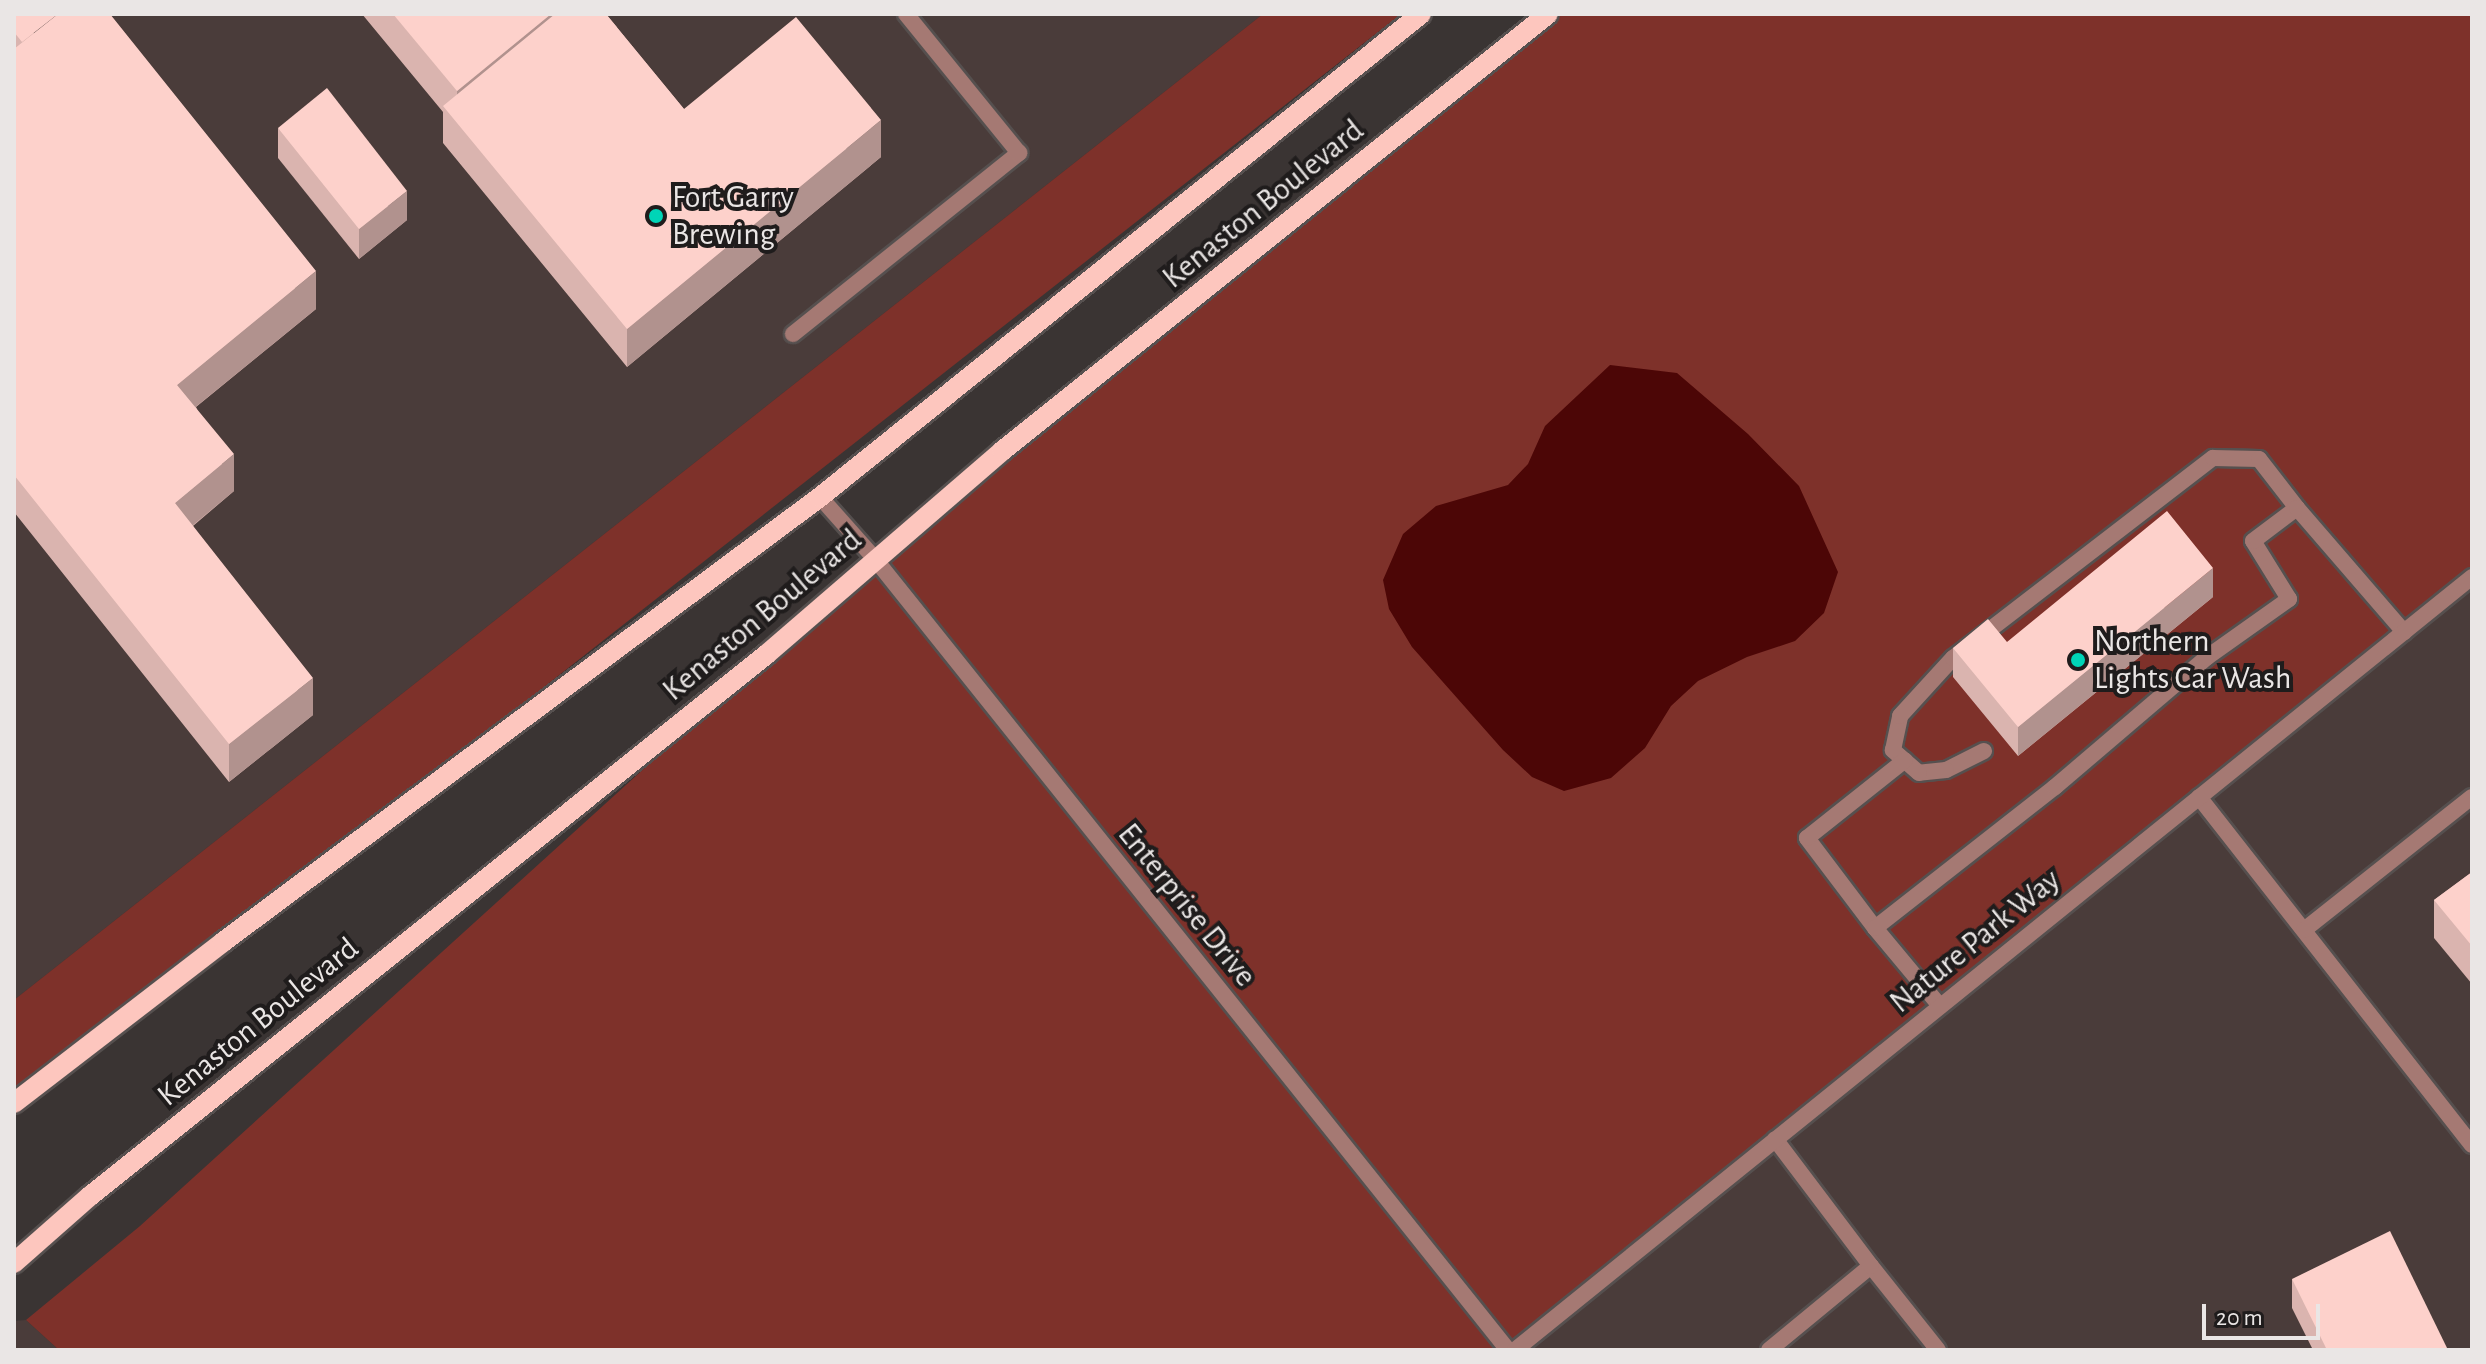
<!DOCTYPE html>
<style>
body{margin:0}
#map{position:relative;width:2486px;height:1364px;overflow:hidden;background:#3a3433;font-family:"Alegreya Sans",sans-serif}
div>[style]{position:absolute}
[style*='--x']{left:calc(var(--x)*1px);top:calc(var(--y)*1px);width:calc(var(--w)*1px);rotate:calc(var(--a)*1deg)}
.built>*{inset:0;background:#4a3c3a}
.green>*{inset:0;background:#7e312a}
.water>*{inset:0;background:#4c0606}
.roads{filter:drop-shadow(2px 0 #56504f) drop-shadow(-2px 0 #56504f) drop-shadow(0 2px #56504f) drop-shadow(0 -2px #56504f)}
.service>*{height:16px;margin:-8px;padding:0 8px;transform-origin:8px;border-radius:8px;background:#a57973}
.minor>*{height:16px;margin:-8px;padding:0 8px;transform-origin:8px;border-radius:8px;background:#a57973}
.primary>*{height:20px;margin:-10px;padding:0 10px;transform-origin:10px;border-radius:10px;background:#fdc6be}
.wall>*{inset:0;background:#dab4af}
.shaded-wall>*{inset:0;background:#b1928e}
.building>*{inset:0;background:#fdd1cb}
.dots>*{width:22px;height:22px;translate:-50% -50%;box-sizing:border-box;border:4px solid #1f1c1c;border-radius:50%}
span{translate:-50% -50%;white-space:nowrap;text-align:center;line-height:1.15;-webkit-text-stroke:8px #1f1c1c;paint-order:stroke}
.poi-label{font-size:32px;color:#eae6e5}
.left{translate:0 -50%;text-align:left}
.street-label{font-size:32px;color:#eae6e5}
.frame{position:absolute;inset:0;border:16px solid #eae6e5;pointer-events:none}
.scale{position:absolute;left:2202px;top:1304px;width:118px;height:36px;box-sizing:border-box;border:4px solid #eae6e5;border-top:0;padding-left:10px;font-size:24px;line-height:28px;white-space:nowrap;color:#eae6e5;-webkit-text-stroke:6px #1f1c1c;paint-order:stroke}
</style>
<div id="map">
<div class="built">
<div style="clip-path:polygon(14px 14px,1263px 14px,14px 1000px)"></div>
<div style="clip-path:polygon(2472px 577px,2472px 1350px,1515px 1350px)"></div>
<div style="clip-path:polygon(26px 1320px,59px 1350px,14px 1350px,14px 1321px)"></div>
</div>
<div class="green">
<div style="clip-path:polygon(1263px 14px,1401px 14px,14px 1103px,14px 1000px)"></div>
<div style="clip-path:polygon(1548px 14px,2472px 14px,2472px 577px,1515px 1350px,59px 1350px,26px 1320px,140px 1226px,875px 559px)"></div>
</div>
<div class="water">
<div style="clip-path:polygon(1610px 365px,1677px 373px,1748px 434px,1799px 486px,1838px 572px,1824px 613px,1795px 641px,1747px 657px,1698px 681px,1671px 706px,1645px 748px,1611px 778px,1564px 791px,1532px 777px,1503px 750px,1412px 647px,1389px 609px,1383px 580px,1403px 534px,1436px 506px,1508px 485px,1528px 464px,1545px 426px)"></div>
</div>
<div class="roads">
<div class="service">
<div style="--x:793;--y:334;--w:290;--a:-38.7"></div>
<div style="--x:1019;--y:153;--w:179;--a:-129.1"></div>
<div style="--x:1984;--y:751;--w:42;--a:153.4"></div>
<div style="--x:1946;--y:770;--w:27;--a:174"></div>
<div style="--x:1919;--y:773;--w:35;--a:-139"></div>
<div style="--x:1893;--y:750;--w:35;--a:-78"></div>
<div style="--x:1900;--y:716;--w:79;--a:-47.6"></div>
<div style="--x:1953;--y:658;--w:328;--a:-37.6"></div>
<div style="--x:2213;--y:458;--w:46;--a:1.2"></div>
<div style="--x:2259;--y:459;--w:62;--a:52.2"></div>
<div style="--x:2199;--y:797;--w:442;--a:51.9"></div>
<div style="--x:1875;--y:928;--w:113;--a:-127.1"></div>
<div style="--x:1807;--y:838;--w:125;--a:-38.5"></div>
<div style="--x:2304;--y:930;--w:214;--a:-38.4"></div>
<div style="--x:1940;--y:1006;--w:102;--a:-129.8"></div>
<div style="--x:1875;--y:928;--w:229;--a:-38.1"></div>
<div style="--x:2055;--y:787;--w:199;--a:-40.5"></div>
<div style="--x:2206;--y:658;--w:102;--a:-35.4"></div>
<div style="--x:2289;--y:599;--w:68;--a:-121.8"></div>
<div style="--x:2253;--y:541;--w:55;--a:-36.9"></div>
<div style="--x:2297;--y:508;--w:164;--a:49.2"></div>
<div style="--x:1871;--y:1266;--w:107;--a:51.4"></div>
<div style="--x:1769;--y:1350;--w:132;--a:-39.5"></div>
<div style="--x:1871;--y:1266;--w:159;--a:-127.1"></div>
</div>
<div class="minor">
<div style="--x:820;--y:497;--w:83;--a:48.4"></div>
<div style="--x:875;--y:559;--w:1013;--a:51.33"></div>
<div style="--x:1515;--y:1350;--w:1230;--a:-38.93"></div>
</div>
<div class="primary">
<div style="--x:14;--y:1103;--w:264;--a:-37.6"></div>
<div style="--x:223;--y:942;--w:745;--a:-36.7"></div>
<div style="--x:820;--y:497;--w:771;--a:-38.79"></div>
<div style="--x:14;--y:1263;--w:101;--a:-41.4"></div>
<div style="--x:90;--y:1196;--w:867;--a:-38.68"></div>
<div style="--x:767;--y:654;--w:311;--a:-40.8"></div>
<div style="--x:1002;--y:451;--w:699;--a:-38.67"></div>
</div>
</div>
<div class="wall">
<div style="clip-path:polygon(14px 14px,316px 309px,196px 407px,234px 491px,193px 526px,313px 715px,229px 782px,14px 512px)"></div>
<div style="clip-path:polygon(362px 14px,606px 14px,684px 109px,881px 157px,627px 367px,443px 143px,443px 112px)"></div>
<div style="clip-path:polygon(278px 128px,407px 220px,359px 259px,278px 158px)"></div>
<div style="clip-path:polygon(2213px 597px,2018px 756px,1953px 677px,1953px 648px,2007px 642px)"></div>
<div style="clip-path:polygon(2472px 872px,2472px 984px,2434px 938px,2434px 900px)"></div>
<div style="clip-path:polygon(2292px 1279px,2448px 1350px,2313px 1350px,2292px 1308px)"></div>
</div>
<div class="shaded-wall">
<div style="clip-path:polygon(551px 14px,596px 14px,457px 123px,457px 91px)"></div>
<div style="clip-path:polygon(881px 120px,881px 157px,627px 367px,627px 329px)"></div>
<div style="clip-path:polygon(407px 191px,407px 220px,359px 259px,359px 229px)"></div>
<div style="clip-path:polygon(316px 271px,316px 309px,177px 422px,177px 385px)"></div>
<div style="clip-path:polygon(234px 454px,234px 491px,175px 540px,175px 503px)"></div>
<div style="clip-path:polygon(2213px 568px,2213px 597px,2018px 756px,2018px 727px)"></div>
<div style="clip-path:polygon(313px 678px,313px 715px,229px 782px,229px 744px)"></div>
</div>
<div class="building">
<div style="clip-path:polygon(14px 14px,58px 14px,22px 42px,14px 32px)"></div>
<div style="clip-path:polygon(58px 14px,110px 14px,316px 271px,177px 385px,234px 454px,175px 503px,313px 678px,229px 744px,14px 475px,14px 49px)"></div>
<div style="clip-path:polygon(393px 14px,551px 14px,457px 91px)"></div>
<div style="clip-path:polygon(555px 14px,606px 14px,684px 109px,796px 17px,881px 120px,627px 329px,443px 106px)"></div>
<div style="clip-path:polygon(327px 88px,407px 191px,359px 229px,278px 128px)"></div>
<div style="clip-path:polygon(2167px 511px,2213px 568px,2018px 727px,1953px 648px,1988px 619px,2007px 642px)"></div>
<div style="clip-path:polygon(2472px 872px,2472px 946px,2434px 900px)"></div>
<div style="clip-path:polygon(2390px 1231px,2448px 1350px,2327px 1350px,2292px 1279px)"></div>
</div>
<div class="dots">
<div style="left:656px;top:216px;background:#00d5b7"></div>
<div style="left:2078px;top:660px;background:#00d5b7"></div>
</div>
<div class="poi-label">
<span class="left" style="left:672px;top:216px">Fort Garry<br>Brewing</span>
<span class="left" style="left:2094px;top:660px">Northern<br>Lights Car Wash</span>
</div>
<div class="street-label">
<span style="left:1263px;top:204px;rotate:-39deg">Kenaston Boulevard</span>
<span style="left:762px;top:615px;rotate:-40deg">Kenaston Boulevard</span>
<span style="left:1187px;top:905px;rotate:51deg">Enterprise Drive</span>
<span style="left:1975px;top:941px;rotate:-39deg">Nature Park Way</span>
<span style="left:258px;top:1022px;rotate:-39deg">Kenaston Boulevard</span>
</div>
<div class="frame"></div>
<div class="scale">20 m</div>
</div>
